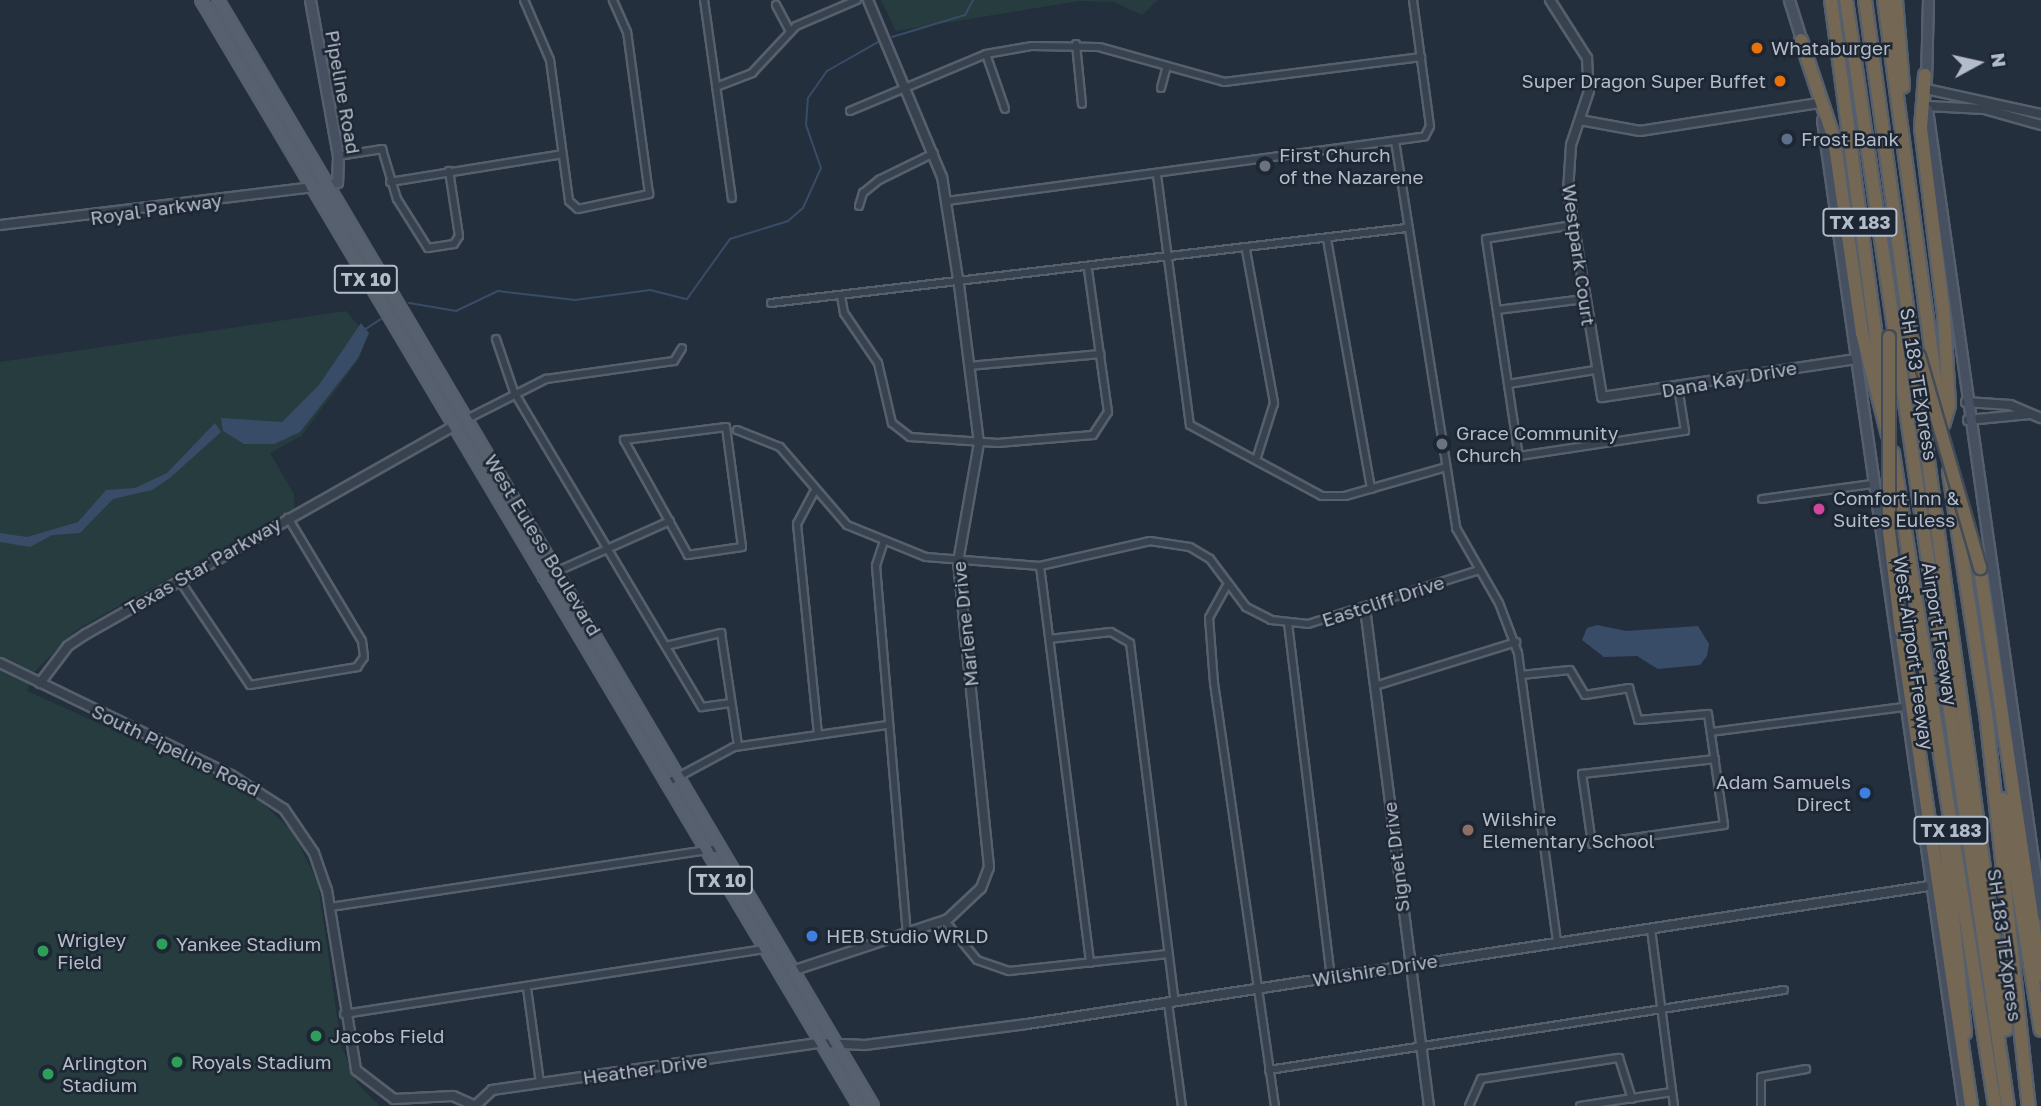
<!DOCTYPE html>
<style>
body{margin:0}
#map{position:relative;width:2041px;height:1106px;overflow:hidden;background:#242f3e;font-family:"Golos Text",sans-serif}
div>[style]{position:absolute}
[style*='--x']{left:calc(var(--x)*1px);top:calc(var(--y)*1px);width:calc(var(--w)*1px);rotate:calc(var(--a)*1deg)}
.green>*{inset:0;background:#263c3f}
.water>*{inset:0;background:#394c67}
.stream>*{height:2px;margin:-1px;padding:0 1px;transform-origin:1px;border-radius:1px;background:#394c67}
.roads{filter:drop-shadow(2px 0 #565f6c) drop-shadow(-2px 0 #565f6c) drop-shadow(0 2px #565f6c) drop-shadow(0 -2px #565f6c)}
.minor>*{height:6px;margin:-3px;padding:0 3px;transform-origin:3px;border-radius:3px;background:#38414e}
.tertiary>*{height:8px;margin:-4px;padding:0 4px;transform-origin:4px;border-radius:4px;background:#38414e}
.secondary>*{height:9px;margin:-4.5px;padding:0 4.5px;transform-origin:4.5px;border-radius:4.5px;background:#465061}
.primary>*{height:10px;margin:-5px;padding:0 5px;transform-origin:5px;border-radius:5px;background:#56606e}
.motorway>*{height:12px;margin:-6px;padding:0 6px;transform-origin:6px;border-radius:6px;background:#746855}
.bridges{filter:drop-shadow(2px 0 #434c59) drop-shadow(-2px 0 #434c59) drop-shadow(0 2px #434c59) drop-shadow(0 -2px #434c59)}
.motorway-bridge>*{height:12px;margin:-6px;padding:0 6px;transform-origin:6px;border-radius:6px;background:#746855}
.dots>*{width:19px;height:19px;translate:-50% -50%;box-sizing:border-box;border:4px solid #1d2633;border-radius:50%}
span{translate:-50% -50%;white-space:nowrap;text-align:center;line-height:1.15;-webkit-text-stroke:5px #1d2633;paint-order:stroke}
.shield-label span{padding:2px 5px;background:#1d2633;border:2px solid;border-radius:5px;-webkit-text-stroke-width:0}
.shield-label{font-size:18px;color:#b4bcc9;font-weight:700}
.poi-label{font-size:19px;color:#b4bcc9}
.left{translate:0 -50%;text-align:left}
.right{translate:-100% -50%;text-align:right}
.street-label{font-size:19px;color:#b4bcc9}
.north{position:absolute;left:1943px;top:28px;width:70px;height:70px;-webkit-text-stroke:5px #1d2633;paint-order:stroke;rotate:82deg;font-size:19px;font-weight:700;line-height:28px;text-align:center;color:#b4bcc9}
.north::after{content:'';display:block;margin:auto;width:24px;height:32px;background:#b4bcc9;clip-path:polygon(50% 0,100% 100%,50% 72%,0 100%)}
</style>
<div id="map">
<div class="green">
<div style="clip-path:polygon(881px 0,1158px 0,1142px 15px,1114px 2px,1079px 1px,896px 31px)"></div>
<div style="clip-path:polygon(346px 311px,367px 336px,359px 359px,301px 436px,270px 453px,294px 494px,294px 508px,76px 630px,33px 673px,27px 691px,251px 792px,293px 832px,318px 883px,341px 1045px,357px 1083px,380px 1106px,0 1106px,0 362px)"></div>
</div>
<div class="water">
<div style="clip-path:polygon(361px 323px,369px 333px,358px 358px,300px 432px,274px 444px,244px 444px,223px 431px,221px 418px,282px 422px,319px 385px)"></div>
<div style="clip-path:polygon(215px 423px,221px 432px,171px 477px,152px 490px,113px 499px,80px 533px,52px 535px,30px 547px,0 542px,0 533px,27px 537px,78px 522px,106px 490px,135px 488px,167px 473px)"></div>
<div style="clip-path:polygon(1597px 625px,1626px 631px,1698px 626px,1709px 644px,1707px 656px,1700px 665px,1658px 669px,1637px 656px,1604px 657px,1582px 640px,1587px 628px)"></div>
</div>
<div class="stream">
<div style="--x:892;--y:37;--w:76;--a:-16.8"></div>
<div style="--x:965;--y:15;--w:17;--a:-62"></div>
<div style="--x:409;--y:303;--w:48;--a:9.7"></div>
<div style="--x:456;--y:311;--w:47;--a:-25.5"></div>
<div style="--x:498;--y:291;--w:78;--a:6.7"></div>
<div style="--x:575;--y:300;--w:76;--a:-7.6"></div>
<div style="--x:650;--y:290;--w:38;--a:14"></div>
<div style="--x:687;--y:299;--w:74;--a:-54.4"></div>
<div style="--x:730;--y:239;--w:61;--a:-17.2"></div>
<div style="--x:788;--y:221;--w:20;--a:-41"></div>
<div style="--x:803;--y:208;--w:44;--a:-65.8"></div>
<div style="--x:821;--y:168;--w:46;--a:-109.2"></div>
<div style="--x:806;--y:125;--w:27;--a:-86"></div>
<div style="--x:808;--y:98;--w:33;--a:-55"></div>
<div style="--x:827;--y:71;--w:61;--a:-29.5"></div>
<div style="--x:364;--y:330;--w:20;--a:-33"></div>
</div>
<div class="roads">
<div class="minor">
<div style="--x:524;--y:0;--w:65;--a:66.6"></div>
<div style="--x:550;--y:60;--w:142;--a:82.3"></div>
<div style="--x:569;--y:201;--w:12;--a:42"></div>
<div style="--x:578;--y:209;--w:73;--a:-11.9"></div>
<div style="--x:649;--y:194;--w:163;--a:-97.7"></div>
<div style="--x:627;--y:32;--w:35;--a:-114"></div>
<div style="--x:704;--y:0;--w:200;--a:82"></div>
<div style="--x:776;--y:5;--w:30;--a:62"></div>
<div style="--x:1076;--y:44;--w:60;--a:84.3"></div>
<div style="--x:986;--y:54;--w:58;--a:70.9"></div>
<div style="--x:716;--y:87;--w:39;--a:-21"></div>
<div style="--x:752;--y:73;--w:64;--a:-46.9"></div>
<div style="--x:796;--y:26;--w:66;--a:-23.1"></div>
<div style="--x:1161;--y:88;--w:20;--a:-75"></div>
<div style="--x:850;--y:111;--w:147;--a:-22.7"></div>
<div style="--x:986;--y:54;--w:47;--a:-9.9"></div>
<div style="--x:1032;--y:46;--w:67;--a:0.9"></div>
<div style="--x:1099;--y:47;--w:130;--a:15.6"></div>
<div style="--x:1224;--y:82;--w:199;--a:-7.2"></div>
<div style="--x:1395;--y:141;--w:392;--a:81"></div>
<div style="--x:1456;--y:528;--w:86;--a:60.2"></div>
<div style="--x:1499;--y:603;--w:53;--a:69.2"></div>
<div style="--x:1518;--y:653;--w:292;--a:82.3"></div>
<div style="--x:338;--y:156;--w:45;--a:-9"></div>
<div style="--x:382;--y:149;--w:52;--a:73.3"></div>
<div style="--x:397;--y:199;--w:58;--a:57.7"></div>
<div style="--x:428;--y:248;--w:26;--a:-9"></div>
<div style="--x:454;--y:244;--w:9;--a:-58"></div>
<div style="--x:459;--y:236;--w:66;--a:-98.7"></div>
<div style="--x:1157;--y:175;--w:252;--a:82.5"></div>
<div style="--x:1190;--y:425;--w:150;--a:28.3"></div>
<div style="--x:1322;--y:496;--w:23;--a:0"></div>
<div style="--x:1345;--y:496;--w:105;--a:-16"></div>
<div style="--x:390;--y:182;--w:174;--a:-9.2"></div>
<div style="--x:947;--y:201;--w:482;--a:-7.7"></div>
<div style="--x:1425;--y:136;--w:11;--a:-63"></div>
<div style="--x:1430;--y:126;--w:127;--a:-97.7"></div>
<div style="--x:859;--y:206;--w:14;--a:-73"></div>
<div style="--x:863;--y:193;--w:21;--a:-39"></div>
<div style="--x:879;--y:180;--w:61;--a:-26.1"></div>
<div style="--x:1573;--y:225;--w:88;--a:170.9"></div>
<div style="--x:1486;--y:239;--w:219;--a:81.4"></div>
<div style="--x:1519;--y:456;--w:168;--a:-8.6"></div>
<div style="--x:1685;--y:431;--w:45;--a:-99"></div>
<div style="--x:1327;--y:239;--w:254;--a:80"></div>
<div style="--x:1246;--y:250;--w:156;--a:79.6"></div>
<div style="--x:1274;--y:403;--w:57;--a:107.5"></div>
<div style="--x:841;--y:296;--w:17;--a:80"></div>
<div style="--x:844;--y:313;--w:60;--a:55.8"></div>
<div style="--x:878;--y:363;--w:62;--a:76.9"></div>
<div style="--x:892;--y:423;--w:23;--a:38"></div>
<div style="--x:910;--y:437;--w:88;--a:3.9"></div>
<div style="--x:998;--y:443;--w:95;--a:-4.8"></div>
<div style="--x:1093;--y:435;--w:27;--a:-57"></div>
<div style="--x:1108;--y:412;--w:143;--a:-98"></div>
<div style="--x:771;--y:303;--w:640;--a:-6.73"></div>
<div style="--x:1497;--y:310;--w:88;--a:-7.2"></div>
<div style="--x:496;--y:339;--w:56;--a:71.2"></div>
<div style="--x:514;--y:392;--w:367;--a:59.2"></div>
<div style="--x:702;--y:707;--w:28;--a:-8"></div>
<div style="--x:969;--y:366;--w:132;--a:-5.2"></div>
<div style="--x:1508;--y:384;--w:88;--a:-9.1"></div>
<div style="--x:467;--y:419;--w:89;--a:-26.9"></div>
<div style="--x:546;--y:379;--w:129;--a:-8"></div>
<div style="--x:674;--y:361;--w:15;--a:-58"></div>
<div style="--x:726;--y:427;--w:121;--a:82.4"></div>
<div style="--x:742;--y:547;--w:55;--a:171.6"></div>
<div style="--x:688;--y:555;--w:132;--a:-119.1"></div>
<div style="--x:624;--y:440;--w:103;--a:-7.3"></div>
<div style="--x:737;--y:430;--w:46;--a:21.6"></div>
<div style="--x:780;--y:447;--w:103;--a:49.3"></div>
<div style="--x:847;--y:525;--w:85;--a:22.1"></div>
<div style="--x:926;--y:557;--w:114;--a:4.5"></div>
<div style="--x:1040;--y:566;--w:113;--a:-12.8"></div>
<div style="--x:1150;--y:541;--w:40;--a:8.5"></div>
<div style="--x:1190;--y:547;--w:23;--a:31"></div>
<div style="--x:1210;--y:559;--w:60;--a:53.1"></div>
<div style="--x:1246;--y:607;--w:28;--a:27"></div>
<div style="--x:1271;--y:620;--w:37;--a:6"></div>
<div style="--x:1308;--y:624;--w:179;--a:-17.5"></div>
<div style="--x:814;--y:492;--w:36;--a:118"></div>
<div style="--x:797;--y:524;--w:210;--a:84.3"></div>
<div style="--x:1762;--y:499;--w:112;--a:-7.7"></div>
<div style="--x:884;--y:541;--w:26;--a:108"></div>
<div style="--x:876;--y:566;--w:368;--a:85.2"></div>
<div style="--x:1040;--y:566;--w:400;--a:82.8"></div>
<div style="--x:178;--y:578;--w:129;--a:56.1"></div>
<div style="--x:250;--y:685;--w:109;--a:-9.5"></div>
<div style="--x:357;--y:667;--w:12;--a:-55"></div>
<div style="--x:364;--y:657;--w:16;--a:-97"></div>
<div style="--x:362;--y:641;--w:144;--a:-121"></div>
<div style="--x:542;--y:578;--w:140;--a:-24"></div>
<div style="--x:1226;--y:587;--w:35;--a:119"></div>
<div style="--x:1209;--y:618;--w:65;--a:85.6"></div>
<div style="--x:1214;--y:683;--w:427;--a:81.8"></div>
<div style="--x:1288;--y:623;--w:357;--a:83.1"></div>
<div style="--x:1049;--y:639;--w:62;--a:-6.4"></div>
<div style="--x:1111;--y:632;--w:22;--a:30"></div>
<div style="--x:1130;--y:643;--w:362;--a:82.9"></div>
<div style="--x:666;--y:646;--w:57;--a:-13.3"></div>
<div style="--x:721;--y:633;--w:114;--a:81.4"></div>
<div style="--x:1521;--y:675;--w:49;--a:-5.8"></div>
<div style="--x:1570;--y:670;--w:29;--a:59"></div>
<div style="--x:1585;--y:695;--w:45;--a:-9"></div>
<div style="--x:1629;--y:688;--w:33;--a:74"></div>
<div style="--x:1638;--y:720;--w:70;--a:-4.9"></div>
<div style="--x:1708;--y:714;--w:112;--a:81.8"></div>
<div style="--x:1724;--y:825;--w:133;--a:171.8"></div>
<div style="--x:1592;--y:844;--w:71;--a:-98.1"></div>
<div style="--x:1582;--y:774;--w:134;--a:-6.4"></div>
<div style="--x:1375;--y:686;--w:148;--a:-17.3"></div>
<div style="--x:1711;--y:732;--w:195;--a:-7.4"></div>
<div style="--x:665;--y:784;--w:78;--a:-28.2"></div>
<div style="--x:734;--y:747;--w:154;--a:-8.2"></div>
<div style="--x:330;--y:907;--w:392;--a:-8.6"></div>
<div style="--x:945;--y:921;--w:50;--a:50.6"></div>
<div style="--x:977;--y:960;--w:34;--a:19"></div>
<div style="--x:1009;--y:971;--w:160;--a:-6.1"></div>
<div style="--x:1651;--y:929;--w:178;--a:82.6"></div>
<div style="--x:527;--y:988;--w:96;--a:82.2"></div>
<div style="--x:1168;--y:1003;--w:104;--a:82.3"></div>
<div style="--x:344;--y:1014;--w:424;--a:-8.8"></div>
<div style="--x:1269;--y:1070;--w:521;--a:-8.83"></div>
<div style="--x:1469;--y:1106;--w:30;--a:-66"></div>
<div style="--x:1481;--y:1079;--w:140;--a:-8.7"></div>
<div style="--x:1619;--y:1058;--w:43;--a:72.4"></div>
<div style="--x:1580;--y:1106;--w:93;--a:-8.7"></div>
<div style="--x:1761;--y:1106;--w:29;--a:-90"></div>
<div style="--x:1761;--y:1077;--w:46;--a:-10.1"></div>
</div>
<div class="tertiary">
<div style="--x:1550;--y:0;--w:69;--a:57.5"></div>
<div style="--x:1587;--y:58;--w:33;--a:87"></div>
<div style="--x:1589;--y:91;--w:57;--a:108.4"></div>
<div style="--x:1571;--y:145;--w:46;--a:93.7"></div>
<div style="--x:1568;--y:191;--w:209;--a:80.6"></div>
<div style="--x:1602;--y:397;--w:257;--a:-8.5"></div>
<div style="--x:1926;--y:89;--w:118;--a:12.3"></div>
<div style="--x:1927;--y:106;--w:57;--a:3"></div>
<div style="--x:1984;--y:109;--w:59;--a:15.7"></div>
<div style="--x:1580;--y:120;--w:61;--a:10.4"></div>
<div style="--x:1640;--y:131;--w:181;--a:-8.9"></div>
<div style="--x:0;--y:225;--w:314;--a:-6.9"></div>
<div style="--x:1966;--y:402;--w:44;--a:3.9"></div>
<div style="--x:2010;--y:405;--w:34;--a:23"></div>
<div style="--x:1968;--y:420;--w:62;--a:-5.5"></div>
<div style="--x:1365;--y:608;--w:502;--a:82.68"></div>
<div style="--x:0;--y:663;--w:257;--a:25.9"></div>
<div style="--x:231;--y:775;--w:63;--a:32.7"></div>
<div style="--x:284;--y:809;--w:53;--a:55.7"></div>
<div style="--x:314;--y:853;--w:39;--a:71"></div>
<div style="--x:327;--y:890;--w:182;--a:80.8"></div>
<div style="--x:356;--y:1070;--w:48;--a:37.3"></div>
<div style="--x:394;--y:1099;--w:59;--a:-2.9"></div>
<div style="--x:453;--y:1096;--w:24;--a:24"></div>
<div style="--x:40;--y:683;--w:46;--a:-52.9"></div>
<div style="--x:68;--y:646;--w:22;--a:-34"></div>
<div style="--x:86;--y:634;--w:422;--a:-29.5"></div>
<div style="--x:792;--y:971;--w:164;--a:-18.4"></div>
<div style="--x:948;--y:919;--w:45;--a:-43.2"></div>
<div style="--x:981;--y:888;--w:22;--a:-69"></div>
<div style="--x:989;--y:867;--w:307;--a:-95.8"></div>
<div style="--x:958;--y:562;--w:121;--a:-80"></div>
<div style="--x:979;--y:443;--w:159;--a:-97.2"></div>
<div style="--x:959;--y:285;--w:109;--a:-98.9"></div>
<div style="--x:942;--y:177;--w:192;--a:-112.7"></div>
<div style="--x:475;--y:1106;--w:23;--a:-43"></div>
<div style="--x:492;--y:1090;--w:331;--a:-8.2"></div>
<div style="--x:820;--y:1043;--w:45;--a:2.5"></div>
<div style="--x:865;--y:1045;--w:163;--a:-7.4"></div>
<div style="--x:1027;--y:1024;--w:912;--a:-8.7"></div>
</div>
<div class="secondary">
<div style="--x:310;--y:0;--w:158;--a:79.8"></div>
<div style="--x:338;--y:156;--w:26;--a:92"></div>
<div style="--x:337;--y:182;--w:9;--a:162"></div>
<div style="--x:1789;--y:0;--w:47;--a:72.7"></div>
<div style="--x:1926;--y:81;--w:81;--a:-88.6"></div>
<div style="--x:1927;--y:109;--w:814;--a:81.95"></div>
<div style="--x:1822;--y:120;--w:996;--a:81.86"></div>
</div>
<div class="primary">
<div style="--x:201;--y:0;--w:1287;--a:59.25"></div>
<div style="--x:218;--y:0;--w:1285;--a:59.36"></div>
<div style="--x:312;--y:187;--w:15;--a:28"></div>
<div style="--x:325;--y:194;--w:40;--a:58"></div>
</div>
<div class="motorway">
<div style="--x:1831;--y:0;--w:408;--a:82.4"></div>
<div style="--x:1846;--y:0;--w:1118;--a:81.67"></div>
<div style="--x:1865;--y:0;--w:1039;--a:82.2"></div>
<div style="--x:1884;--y:0;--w:420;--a:82.3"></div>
<div style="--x:1896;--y:0;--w:87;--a:85.4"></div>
<div style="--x:1801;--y:40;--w:104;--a:71.6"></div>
<div style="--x:1834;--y:139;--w:196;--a:81.8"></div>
<div style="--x:1862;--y:333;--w:105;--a:75.7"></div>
<div style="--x:1925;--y:75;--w:53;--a:94.3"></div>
<div style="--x:1921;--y:128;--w:189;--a:83"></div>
<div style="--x:1944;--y:316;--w:89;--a:86.8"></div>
<div style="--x:1949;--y:405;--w:19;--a:106"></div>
<div style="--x:1893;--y:453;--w:661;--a:81.12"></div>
<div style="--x:1949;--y:472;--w:244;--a:81.3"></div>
<div style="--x:1986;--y:713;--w:395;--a:83.8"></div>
<div style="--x:1980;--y:568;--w:412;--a:81.5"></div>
<div style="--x:1901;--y:631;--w:480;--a:81.6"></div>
<div style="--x:2003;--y:799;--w:234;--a:80.7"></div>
<div style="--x:1945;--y:839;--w:195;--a:84.1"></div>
</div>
</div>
<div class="bridges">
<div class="motorway-bridge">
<div style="--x:1889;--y:337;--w:194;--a:90"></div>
<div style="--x:1889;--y:531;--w:101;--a:83.2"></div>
<div style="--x:1919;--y:356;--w:221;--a:73.9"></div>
</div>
</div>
<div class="dots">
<div style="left:1757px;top:48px;background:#e8710a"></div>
<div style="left:1780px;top:81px;background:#e8710a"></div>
<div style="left:1787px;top:139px;background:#5c6f8a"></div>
<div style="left:1265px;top:166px;background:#6b7280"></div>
<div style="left:1442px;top:444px;background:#6b7280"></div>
<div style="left:1819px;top:509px;background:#d1479c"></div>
<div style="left:1865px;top:793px;background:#3f7fe0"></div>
<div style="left:1468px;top:830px;background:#8d6e63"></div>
<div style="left:812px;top:936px;background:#3f7fe0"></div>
<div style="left:162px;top:944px;background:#2e9e5b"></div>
<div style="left:43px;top:951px;background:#2e9e5b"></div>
<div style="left:316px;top:1036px;background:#2e9e5b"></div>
<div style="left:177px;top:1062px;background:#2e9e5b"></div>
<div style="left:48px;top:1074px;background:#2e9e5b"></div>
</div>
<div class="shield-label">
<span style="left:1860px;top:222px">TX 183</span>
<span style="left:366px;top:279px">TX 10</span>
<span style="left:1951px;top:830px">TX 183</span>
<span style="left:721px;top:880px">TX 10</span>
</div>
<div class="poi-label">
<span class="left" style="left:1771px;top:48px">Whataburger</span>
<span class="right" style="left:1766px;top:81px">Super Dragon Super Buffet</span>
<span class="left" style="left:1801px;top:139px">Frost Bank</span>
<span class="left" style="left:1279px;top:166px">First Church<br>of the Nazarene</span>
<span class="left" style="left:1456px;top:444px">Grace Community<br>Church</span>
<span class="left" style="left:1833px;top:509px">Comfort Inn &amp;<br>Suites Euless</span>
<span class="right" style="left:1851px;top:793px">Adam Samuels<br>Direct</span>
<span class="left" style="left:1482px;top:830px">Wilshire<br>Elementary School</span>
<span class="left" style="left:826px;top:936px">HEB Studio WRLD</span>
<span class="left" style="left:57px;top:951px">Wrigley<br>Field</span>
<span class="left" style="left:176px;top:944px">Yankee Stadium</span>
<span class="left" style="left:330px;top:1036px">Jacobs Field</span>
<span class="left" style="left:191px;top:1062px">Royals Stadium</span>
<span class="left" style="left:62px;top:1074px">Arlington<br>Stadium</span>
</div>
<div class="street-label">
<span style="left:343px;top:92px;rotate:80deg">Pipeline Road</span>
<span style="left:156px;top:209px;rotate:-8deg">Royal Parkway</span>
<span style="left:1579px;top:255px;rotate:82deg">Westpark Court</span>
<span style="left:1729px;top:379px;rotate:-10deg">Dana Kay Drive</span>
<span style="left:1919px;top:384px;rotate:81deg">SH 183 TEXpress</span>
<span style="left:543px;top:545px;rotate:59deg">West Euless Boulevard</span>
<span style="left:203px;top:566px;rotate:-30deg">Texas Star Parkway</span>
<span style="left:1383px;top:601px;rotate:-18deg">Eastcliff Drive</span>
<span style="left:965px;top:624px;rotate:-96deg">Marlene Drive</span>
<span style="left:1940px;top:634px;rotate:81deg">Airport Freeway</span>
<span style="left:1914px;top:653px;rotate:82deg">West Airport Freeway</span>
<span style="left:176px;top:750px;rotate:26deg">South Pipeline Road</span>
<span style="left:1396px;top:857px;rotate:-97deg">Signet Drive</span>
<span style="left:2005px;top:945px;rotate:82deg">SH 183 TEXpress</span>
<span style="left:1375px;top:970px;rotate:-9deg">Wilshire Drive</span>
<span style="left:645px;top:1069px;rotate:-8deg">Heather Drive</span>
</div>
<div class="north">N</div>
</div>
